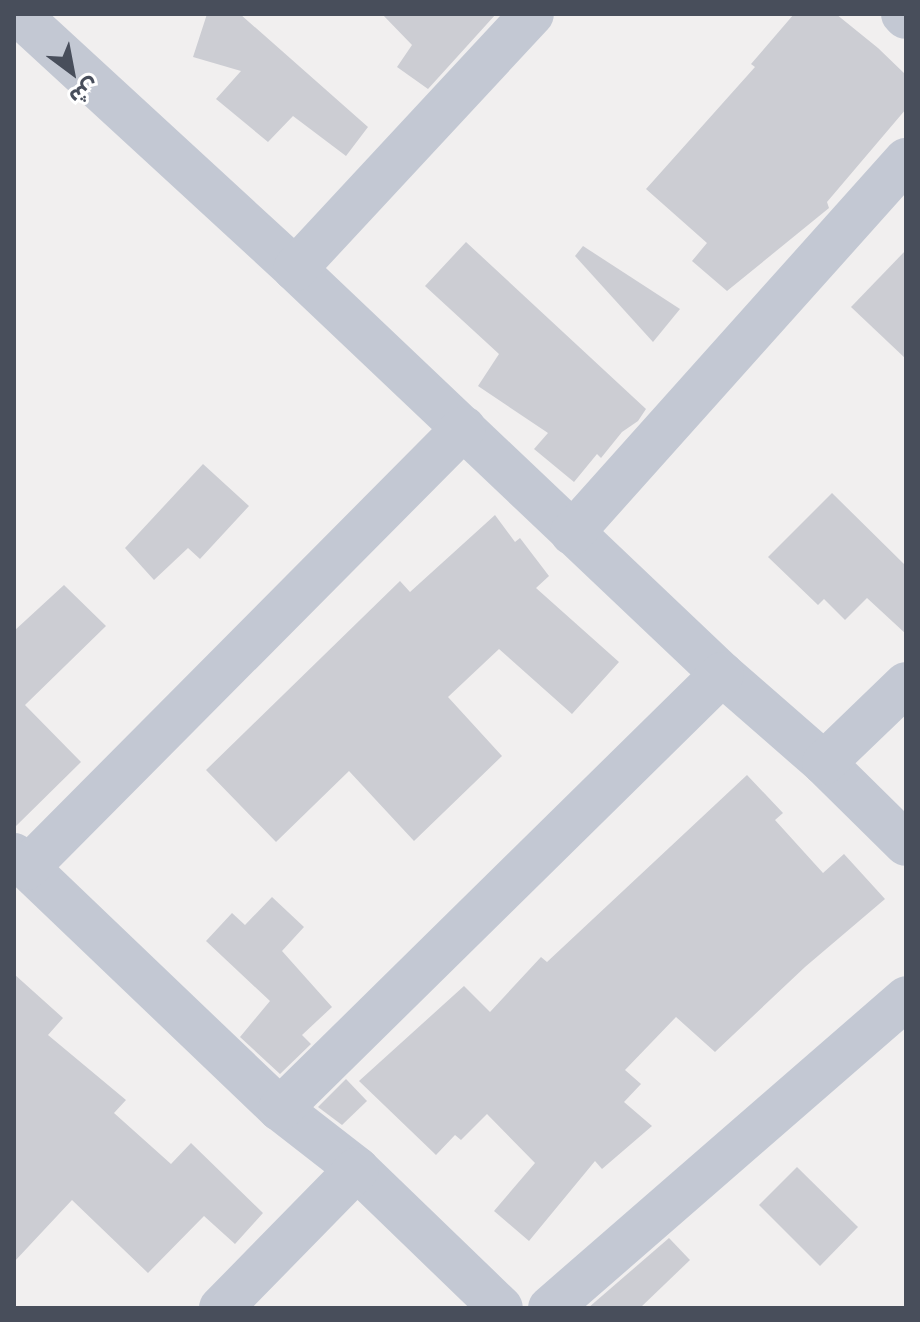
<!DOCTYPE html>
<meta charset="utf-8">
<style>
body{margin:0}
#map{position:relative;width:920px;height:1322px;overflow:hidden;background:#f1efef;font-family:Jost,"Noto Sans Arabic",sans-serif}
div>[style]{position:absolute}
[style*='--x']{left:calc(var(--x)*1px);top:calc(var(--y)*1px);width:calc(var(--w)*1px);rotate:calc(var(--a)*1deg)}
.building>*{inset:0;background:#cccdd3}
.minor>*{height:44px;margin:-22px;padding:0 22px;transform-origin:22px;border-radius:22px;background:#c3c8d3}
span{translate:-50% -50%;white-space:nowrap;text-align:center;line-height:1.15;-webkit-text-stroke:6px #fff;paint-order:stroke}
.frame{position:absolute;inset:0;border:16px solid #484e5b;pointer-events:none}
.north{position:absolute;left:32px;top:32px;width:80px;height:80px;-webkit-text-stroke:6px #fff;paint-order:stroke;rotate:148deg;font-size:22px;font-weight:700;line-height:32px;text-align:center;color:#484e5b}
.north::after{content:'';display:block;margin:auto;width:28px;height:36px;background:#484e5b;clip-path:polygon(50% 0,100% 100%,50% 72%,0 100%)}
</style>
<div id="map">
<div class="building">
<div style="clip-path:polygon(207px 14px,240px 14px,368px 127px,346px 156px,293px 116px,268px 142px,216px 99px,241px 71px,193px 57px)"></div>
<div style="clip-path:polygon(382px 14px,496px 14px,428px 89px,397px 67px,412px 45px)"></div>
<div style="clip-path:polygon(794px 14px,836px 14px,878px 48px,906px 75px,906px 109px,827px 202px,829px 208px,727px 291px,692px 261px,707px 243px,646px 189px,755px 67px,751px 64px)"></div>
<div style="clip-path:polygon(466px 242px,646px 409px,638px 421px,622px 432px,601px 458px,597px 454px,574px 482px,534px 449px,548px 433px,478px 386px,499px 354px,425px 286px)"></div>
<div style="clip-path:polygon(583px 246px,680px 309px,653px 342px,575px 256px)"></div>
<div style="clip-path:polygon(906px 250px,906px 359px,851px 307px)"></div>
<div style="clip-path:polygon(203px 464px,249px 506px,200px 559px,188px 548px,154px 580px,125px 548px)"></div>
<div style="clip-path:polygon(832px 493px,906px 566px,906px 634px,867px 598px,845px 620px,824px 599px,818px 605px,768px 557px)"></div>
<div style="clip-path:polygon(495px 515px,515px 542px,520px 538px,549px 576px,536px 588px,619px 662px,572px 714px,499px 649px,448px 697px,502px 756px,414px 841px,349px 771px,276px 842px,206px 770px,400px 581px,410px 592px)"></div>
<div style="clip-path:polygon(64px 585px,106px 626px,25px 705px,81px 762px,14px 828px,14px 631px)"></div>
<div style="clip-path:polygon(747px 775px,783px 813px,775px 820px,823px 873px,844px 854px,885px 899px,805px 967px,715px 1052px,676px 1017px,625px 1070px,641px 1084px,624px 1102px,652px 1126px,602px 1169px,595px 1161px,529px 1241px,494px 1211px,535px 1163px,487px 1114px,461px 1140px,455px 1135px,436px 1155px,359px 1081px,464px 986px,490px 1012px,541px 957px,547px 962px)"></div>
<div style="clip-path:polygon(272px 897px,304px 927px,282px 951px,332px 1007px,302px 1035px,311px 1044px,280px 1074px,240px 1037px,270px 1001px,206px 941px,232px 913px,245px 925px)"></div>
<div style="clip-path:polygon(14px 974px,63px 1018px,48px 1035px,126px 1100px,114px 1113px,171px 1164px,191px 1143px,263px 1213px,235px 1244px,204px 1216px,148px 1273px,72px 1200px,14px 1262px)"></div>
<div style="clip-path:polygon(346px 1079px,367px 1101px,342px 1125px,318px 1107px)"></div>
<div style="clip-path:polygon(797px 1167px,858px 1227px,820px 1266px,759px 1205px)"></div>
<div style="clip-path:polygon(669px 1238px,690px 1260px,640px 1308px,588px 1308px)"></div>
</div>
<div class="minor">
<div style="--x:18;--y:14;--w:377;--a:42.6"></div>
<div style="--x:295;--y:269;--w:589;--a:43.49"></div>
<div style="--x:722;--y:674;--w:135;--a:41.1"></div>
<div style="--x:824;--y:763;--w:115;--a:44.6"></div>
<div style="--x:903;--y:14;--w:4;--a:45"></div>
<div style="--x:295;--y:269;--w:348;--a:-47.1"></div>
<div style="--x:572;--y:533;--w:501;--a:-48.16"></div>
<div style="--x:824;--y:763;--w:114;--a:-43.9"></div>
<div style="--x:14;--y:855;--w:368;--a:43.7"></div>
<div style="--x:280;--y:1109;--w:98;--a:37.9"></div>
<div style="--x:357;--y:1169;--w:200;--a:44"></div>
<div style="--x:27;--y:868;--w:620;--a:-45.2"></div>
<div style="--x:280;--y:1109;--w:620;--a:-44.54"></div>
<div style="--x:221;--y:1308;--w:194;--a:-45.6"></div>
<div style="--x:550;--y:1308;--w:472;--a:-41"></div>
</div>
<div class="frame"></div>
<div class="north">ش</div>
</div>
